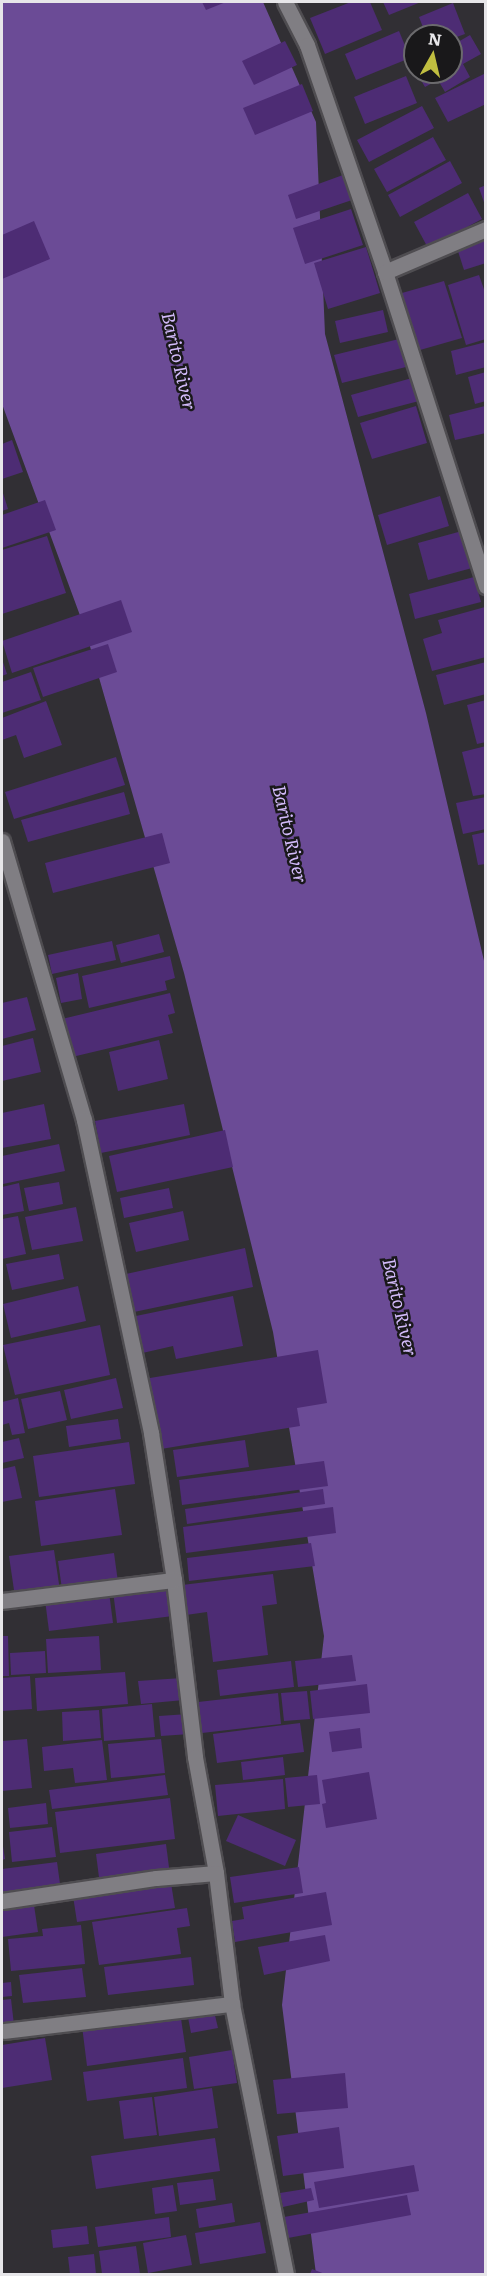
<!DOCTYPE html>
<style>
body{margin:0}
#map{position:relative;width:487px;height:2276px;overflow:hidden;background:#312f34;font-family:Literata,serif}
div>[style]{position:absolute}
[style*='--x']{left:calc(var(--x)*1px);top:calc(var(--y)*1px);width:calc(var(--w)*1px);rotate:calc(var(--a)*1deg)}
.water>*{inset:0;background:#6b4b96}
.building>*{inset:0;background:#4d2c74}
.roads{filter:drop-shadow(2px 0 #4f4d51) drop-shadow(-2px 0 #4f4d51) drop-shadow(0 2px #4f4d51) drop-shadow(0 -2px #4f4d51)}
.minor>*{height:15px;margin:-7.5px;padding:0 7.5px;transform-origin:7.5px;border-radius:7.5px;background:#807e83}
span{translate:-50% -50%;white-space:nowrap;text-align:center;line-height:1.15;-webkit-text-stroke:5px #19181a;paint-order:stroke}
.water-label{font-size:18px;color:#d2baf9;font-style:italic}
.frame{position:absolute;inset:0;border:3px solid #e7e6e9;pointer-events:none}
.north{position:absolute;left:403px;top:24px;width:60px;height:60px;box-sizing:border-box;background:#19181a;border:2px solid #6b6a6d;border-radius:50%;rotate:8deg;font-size:16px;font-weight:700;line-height:24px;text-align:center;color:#e7e6e9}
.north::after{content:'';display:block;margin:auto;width:21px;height:27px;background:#c0be40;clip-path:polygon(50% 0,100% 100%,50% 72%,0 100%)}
</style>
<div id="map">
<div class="water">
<div style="clip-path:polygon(2px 2px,263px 2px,316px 122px,325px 334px,426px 713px,485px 965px,485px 2274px,316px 2274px,282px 2005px,324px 1636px,273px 1332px,184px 973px,85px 629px,2px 404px)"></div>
</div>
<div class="building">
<div style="clip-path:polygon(202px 2px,226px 2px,206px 10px)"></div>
<div style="clip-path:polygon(351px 2px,370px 2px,382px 30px,325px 54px,310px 18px)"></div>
<div style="clip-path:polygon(383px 2px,421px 2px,389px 15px)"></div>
<div style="clip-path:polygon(453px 3px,465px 34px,451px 39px,451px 36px,436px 36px,434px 31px,426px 35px,419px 17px)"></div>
<div style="clip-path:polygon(399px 31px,410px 58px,356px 80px,345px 54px)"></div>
<div style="clip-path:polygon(470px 35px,481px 54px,463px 64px,470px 77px,445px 92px,438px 80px,425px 87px,416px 72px,451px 72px,451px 46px)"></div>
<div style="clip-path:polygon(285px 41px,297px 65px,254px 85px,242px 61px)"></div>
<div style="clip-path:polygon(486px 73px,486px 104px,448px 122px,435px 98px)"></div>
<div style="clip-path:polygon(406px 76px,417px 103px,365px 124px,354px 97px)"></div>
<div style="clip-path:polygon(302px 84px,313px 111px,255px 135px,243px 108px)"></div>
<div style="clip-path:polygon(422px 106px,434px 128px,369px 162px,357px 140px)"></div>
<div style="clip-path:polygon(433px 137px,446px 160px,387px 192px,374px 169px)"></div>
<div style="clip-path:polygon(450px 161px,462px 183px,400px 217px,388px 195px)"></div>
<div style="clip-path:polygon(343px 175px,352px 200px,296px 219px,288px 195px)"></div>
<div style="clip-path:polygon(486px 185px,486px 204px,485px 205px,479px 188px)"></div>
<div style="clip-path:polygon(468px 193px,482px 219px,428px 248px,414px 222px)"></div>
<div style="clip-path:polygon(351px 209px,363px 245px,305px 264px,293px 228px)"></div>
<div style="clip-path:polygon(34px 221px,50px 259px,2px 279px,2px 235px)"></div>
<div style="clip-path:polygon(486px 236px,486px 263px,464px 270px,456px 245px)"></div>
<div style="clip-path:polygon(366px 247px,380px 293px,328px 309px,314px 263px)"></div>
<div style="clip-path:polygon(479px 275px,486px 295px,486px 339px,466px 345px,448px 285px)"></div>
<div style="clip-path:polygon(444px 281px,462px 338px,420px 350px,402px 293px)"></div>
<div style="clip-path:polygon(383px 310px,388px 332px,340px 343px,335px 321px)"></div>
<div style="clip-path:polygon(399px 339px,406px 367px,342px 383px,334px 355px)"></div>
<div style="clip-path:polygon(486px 342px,486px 367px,456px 375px,451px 351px)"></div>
<div style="clip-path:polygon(486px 372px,486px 401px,475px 404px,468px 377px)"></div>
<div style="clip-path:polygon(412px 378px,419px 401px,358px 417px,351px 395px)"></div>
<div style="clip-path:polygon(416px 406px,427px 443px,372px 459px,360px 423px)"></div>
<div style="clip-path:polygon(485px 406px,486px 433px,455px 440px,449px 415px)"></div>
<div style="clip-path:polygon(12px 440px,23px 472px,2px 479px,2px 444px)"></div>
<div style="clip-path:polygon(2px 490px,8px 509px,2px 511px)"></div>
<div style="clip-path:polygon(440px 496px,449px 526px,387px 545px,378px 515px)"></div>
<div style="clip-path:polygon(45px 500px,56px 530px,2px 548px,2px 515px)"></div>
<div style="clip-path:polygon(462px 531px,472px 568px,428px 580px,418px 543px)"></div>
<div style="clip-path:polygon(47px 536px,66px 593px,2px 614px,2px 550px)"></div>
<div style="clip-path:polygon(474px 577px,481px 602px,415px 619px,409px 594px)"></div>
<div style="clip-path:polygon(121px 600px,132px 632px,12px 673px,2px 641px)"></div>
<div style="clip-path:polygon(485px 607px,486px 657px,432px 671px,423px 639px,442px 633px,438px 620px)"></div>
<div style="clip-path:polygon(108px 644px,117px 672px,43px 697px,33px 668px)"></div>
<div style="clip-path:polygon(2px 659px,7px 674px,2px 676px)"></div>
<div style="clip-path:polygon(486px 662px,486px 694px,444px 705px,436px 675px)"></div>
<div style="clip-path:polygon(31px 672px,41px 700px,2px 713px,2px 682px)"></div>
<div style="clip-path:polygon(486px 700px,486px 742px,477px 744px,467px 705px)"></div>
<div style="clip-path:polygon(46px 701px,62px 745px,24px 758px,16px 735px,2px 740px,2px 718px)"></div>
<div style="clip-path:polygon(486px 746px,486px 794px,473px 796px,462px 752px)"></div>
<div style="clip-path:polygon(116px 757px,125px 785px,14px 819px,5px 792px)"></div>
<div style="clip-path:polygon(124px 792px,130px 814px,28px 842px,21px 820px)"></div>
<div style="clip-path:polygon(486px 797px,486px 829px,463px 834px,456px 803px)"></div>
<div style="clip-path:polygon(486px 832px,486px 864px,478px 865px,472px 835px)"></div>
<div style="clip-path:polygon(162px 833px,170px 863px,53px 893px,45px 863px)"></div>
<div style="clip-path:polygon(159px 934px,164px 952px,121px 963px,116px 945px)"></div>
<div style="clip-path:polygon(112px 941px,116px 960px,52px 974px,48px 955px)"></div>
<div style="clip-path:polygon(170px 956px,175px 978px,165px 981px,167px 990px,89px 1008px,82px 976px)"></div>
<div style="clip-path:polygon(78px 973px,82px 999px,61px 1003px,56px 978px)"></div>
<div style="clip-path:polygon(170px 993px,175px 1013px,168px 1015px,173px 1033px,72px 1057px,62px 1019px)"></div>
<div style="clip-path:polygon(27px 997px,36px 1030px,2px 1039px,2px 1003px)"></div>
<div style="clip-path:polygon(33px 1038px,41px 1072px,2px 1081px,2px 1046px)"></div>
<div style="clip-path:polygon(159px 1040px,168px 1079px,118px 1091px,109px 1052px)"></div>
<div style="clip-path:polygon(44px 1104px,51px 1139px,2px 1148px,2px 1113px)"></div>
<div style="clip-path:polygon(184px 1104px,190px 1135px,101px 1153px,95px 1121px)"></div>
<div style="clip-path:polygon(225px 1130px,233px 1167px,117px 1192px,109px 1156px)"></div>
<div style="clip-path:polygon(59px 1144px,65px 1171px,3px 1184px,2px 1156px)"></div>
<div style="clip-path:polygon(59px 1182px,63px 1204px,29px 1211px,24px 1188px)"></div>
<div style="clip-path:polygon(19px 1183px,24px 1211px,2px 1215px,2px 1187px)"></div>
<div style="clip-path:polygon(169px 1188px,173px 1208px,124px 1218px,120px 1198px)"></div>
<div style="clip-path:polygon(76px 1207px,83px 1241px,32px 1250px,25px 1217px)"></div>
<div style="clip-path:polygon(183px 1211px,189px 1240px,136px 1252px,129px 1223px)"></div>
<div style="clip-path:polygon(18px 1216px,26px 1254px,2px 1259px,2px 1219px)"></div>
<div style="clip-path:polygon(245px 1248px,253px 1287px,134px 1312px,126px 1274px)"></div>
<div style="clip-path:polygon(59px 1254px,64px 1279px,12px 1290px,6px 1264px)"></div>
<div style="clip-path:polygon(78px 1286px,86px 1321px,11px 1338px,3px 1304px)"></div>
<div style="clip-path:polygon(233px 1296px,243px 1346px,176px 1359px,173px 1346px,138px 1354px,131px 1317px)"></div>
<div style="clip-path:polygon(100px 1325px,110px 1375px,15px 1395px,3px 1345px)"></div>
<div style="clip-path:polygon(318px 1350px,327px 1403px,297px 1408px,300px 1426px,155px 1450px,144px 1379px)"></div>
<div style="clip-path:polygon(116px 1378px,123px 1408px,71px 1419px,64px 1390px)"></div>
<div style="clip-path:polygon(60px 1391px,67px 1420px,28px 1429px,21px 1399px)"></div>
<div style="clip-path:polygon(18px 1398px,25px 1433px,12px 1435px,9px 1423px,2px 1425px,2px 1402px)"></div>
<div style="clip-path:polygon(118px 1419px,121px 1439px,69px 1447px,66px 1426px)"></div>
<div style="clip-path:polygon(19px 1438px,24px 1458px,2px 1463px,2px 1442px)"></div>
<div style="clip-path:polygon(245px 1440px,249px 1467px,177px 1477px,173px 1450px)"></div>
<div style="clip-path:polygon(129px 1442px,135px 1484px,39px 1497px,33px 1456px)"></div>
<div style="clip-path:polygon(324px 1461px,328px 1486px,182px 1505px,179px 1480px)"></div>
<div style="clip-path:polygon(15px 1466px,22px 1498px,2px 1502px,2px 1469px)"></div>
<div style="clip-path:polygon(115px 1489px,122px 1535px,41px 1546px,35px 1501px)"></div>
<div style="clip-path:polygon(323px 1489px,325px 1504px,187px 1524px,185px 1509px)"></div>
<div style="clip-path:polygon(333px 1507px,336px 1533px,186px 1553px,183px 1527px)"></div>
<div style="clip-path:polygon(311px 1543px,315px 1566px,189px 1581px,187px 1558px)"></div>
<div style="clip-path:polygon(54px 1550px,60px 1591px,15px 1597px,9px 1556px)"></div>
<div style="clip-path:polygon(114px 1553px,118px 1582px,62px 1589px,58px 1561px)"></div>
<div style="clip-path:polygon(273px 1574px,277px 1604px,262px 1606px,268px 1655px,213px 1662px,207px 1612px,186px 1615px,182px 1585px)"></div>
<div style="clip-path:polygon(169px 1584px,173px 1616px,117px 1623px,113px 1591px)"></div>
<div style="clip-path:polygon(109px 1592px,113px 1623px,49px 1631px,45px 1600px)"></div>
<div style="clip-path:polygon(2px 1636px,8px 1636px,9px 1676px,2px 1676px)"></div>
<div style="clip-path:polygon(99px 1636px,101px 1670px,48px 1673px,46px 1639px)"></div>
<div style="clip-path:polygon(45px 1651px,46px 1673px,11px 1675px,10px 1653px)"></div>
<div style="clip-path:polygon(352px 1655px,356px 1681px,298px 1687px,295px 1661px)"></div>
<div style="clip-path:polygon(291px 1661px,294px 1687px,220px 1696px,217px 1670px)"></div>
<div style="clip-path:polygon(125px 1672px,128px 1704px,37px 1711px,35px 1678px)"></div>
<div style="clip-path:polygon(30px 1676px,32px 1709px,2px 1711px,2px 1678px)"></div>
<div style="clip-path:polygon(182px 1678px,184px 1700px,141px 1704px,138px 1681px)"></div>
<div style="clip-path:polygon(367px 1684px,370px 1713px,313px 1719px,310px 1691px)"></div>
<div style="clip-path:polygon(307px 1691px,310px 1719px,284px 1721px,281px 1693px)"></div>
<div style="clip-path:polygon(278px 1693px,281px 1724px,202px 1733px,198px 1702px)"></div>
<div style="clip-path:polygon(152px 1704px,155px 1737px,104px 1741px,102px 1709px)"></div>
<div style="clip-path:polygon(99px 1710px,101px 1738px,63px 1741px,62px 1712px)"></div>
<div style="clip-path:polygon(188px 1714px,190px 1734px,161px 1736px,159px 1716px)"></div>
<div style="clip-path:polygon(300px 1723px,304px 1752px,217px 1763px,213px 1734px)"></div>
<div style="clip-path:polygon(360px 1728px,362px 1748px,332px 1752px,329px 1732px)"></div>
<div style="clip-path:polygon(27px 1739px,32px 1788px,2px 1791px,2px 1741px)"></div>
<div style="clip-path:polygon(161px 1739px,165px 1773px,111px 1778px,108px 1744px)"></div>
<div style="clip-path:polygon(102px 1740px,107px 1780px,75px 1783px,73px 1768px,44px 1771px,42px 1747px)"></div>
<div style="clip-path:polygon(283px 1757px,285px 1775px,243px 1780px,241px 1762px)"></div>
<div style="clip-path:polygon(369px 1772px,377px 1819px,326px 1828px,322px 1804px,326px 1803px,322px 1780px)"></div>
<div style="clip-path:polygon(165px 1775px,168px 1795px,52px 1809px,49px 1790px)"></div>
<div style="clip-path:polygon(317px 1775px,320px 1804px,288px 1807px,285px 1778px)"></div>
<div style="clip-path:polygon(283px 1779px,285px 1809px,218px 1816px,215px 1785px)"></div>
<div style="clip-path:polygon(170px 1798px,175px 1839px,60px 1853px,55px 1812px)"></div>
<div style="clip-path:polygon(46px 1803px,48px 1824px,10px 1828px,8px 1808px)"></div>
<div style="clip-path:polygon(238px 1815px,296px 1840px,285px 1866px,226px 1841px)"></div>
<div style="clip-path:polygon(52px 1827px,56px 1857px,12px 1862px,9px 1832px)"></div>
<div style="clip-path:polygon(2px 1840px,5px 1859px,2px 1860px)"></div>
<div style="clip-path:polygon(166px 1844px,170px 1875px,100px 1885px,96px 1854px)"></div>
<div style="clip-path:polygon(57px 1862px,61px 1891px,2px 1898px,2px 1869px)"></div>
<div style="clip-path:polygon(299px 1867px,303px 1893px,234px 1903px,230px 1877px)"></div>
<div style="clip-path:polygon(171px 1883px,175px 1908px,77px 1922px,73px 1896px)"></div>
<div style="clip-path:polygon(326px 1892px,332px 1925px,235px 1942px,232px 1921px,244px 1919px,242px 1907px)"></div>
<div style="clip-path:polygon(34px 1905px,38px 1932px,2px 1937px,2px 1910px)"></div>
<div style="clip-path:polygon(187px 1908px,190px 1926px,177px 1928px,181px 1954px,99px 1965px,92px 1922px)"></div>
<div style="clip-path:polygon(81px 1925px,85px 1964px,11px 1971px,8px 1939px,43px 1936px,42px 1929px)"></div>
<div style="clip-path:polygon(325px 1935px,330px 1961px,264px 1975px,258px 1947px)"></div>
<div style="clip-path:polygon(191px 1957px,194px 1985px,108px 1995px,104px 1967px)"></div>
<div style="clip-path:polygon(82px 1968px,86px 1997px,23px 2003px,19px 1975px)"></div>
<div style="clip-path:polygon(11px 1982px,12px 1996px,2px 1997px,2px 1983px)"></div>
<div style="clip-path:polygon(11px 1999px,14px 2025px,2px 2026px,2px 2000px)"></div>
<div style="clip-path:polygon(213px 2007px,218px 2028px,191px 2033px,187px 2012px)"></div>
<div style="clip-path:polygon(180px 2012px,186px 2052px,87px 2066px,82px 2026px)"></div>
<div style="clip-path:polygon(45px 2038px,52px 2080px,2px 2088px,2px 2045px)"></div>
<div style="clip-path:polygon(232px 2050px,237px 2083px,194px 2089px,189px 2057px)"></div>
<div style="clip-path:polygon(183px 2058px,187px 2088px,87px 2101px,83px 2072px)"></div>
<div style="clip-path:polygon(345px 2073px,348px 2108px,277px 2114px,273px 2080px)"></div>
<div style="clip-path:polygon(212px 2088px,218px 2128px,159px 2136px,154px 2097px)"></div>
<div style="clip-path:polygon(152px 2097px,157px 2135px,124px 2139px,119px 2101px)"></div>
<div style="clip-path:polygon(339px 2127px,344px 2168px,283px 2176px,277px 2136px)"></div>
<div style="clip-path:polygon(215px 2138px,220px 2171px,96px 2189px,91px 2156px)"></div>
<div style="clip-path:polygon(414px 2165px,419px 2191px,319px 2208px,314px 2182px)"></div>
<div style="clip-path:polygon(213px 2179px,216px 2200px,180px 2205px,177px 2183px)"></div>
<div style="clip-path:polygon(173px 2185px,177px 2211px,155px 2214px,152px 2188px)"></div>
<div style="clip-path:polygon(311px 2188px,314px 2200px,283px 2207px,280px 2193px)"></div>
<div style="clip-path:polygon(407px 2195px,411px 2215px,288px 2238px,284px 2217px)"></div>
<div style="clip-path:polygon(232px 2203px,235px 2222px,199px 2228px,196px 2209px)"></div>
<div style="clip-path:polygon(169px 2217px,171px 2237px,98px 2247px,95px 2227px)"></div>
<div style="clip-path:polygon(260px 2222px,266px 2253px,200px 2264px,195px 2233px)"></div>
<div style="clip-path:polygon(87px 2226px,89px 2244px,53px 2248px,51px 2230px)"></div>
<div style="clip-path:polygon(186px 2235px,192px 2265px,148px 2273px,143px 2243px)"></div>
<div style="clip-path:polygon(136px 2246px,140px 2274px,102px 2274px,99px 2251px)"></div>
<div style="clip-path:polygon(94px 2254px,96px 2274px,70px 2274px,68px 2257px)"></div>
<div style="clip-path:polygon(312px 2269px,325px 2274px,310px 2274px)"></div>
</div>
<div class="roads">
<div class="minor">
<div style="--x:285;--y:2;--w:48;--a:62.9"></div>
<div style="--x:307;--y:45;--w:240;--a:71"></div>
<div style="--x:385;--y:272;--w:330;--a:72.2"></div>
<div style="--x:385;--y:272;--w:110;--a:-23.1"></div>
<div style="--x:2;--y:841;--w:291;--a:73.6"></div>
<div style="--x:84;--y:1120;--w:320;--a:77.9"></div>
<div style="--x:151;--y:1433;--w:149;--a:81.1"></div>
<div style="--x:174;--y:1580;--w:178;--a:83.2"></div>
<div style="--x:195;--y:1757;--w:118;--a:79.7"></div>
<div style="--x:216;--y:1873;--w:132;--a:83"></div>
<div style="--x:232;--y:2004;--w:275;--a:78.7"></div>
<div style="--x:2;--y:1601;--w:173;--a:-7"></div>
<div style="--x:2;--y:1901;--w:156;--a:-8.5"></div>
<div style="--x:156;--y:1878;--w:60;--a:-4.8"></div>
<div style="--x:4;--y:2031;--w:230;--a:-6.8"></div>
</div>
</div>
<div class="water-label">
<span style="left:179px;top:361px;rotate:77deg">Barito River</span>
<span style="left:290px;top:834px;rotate:77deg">Barito River</span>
<span style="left:400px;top:1307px;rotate:77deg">Barito River</span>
</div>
<div class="frame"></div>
<div class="north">N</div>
</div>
